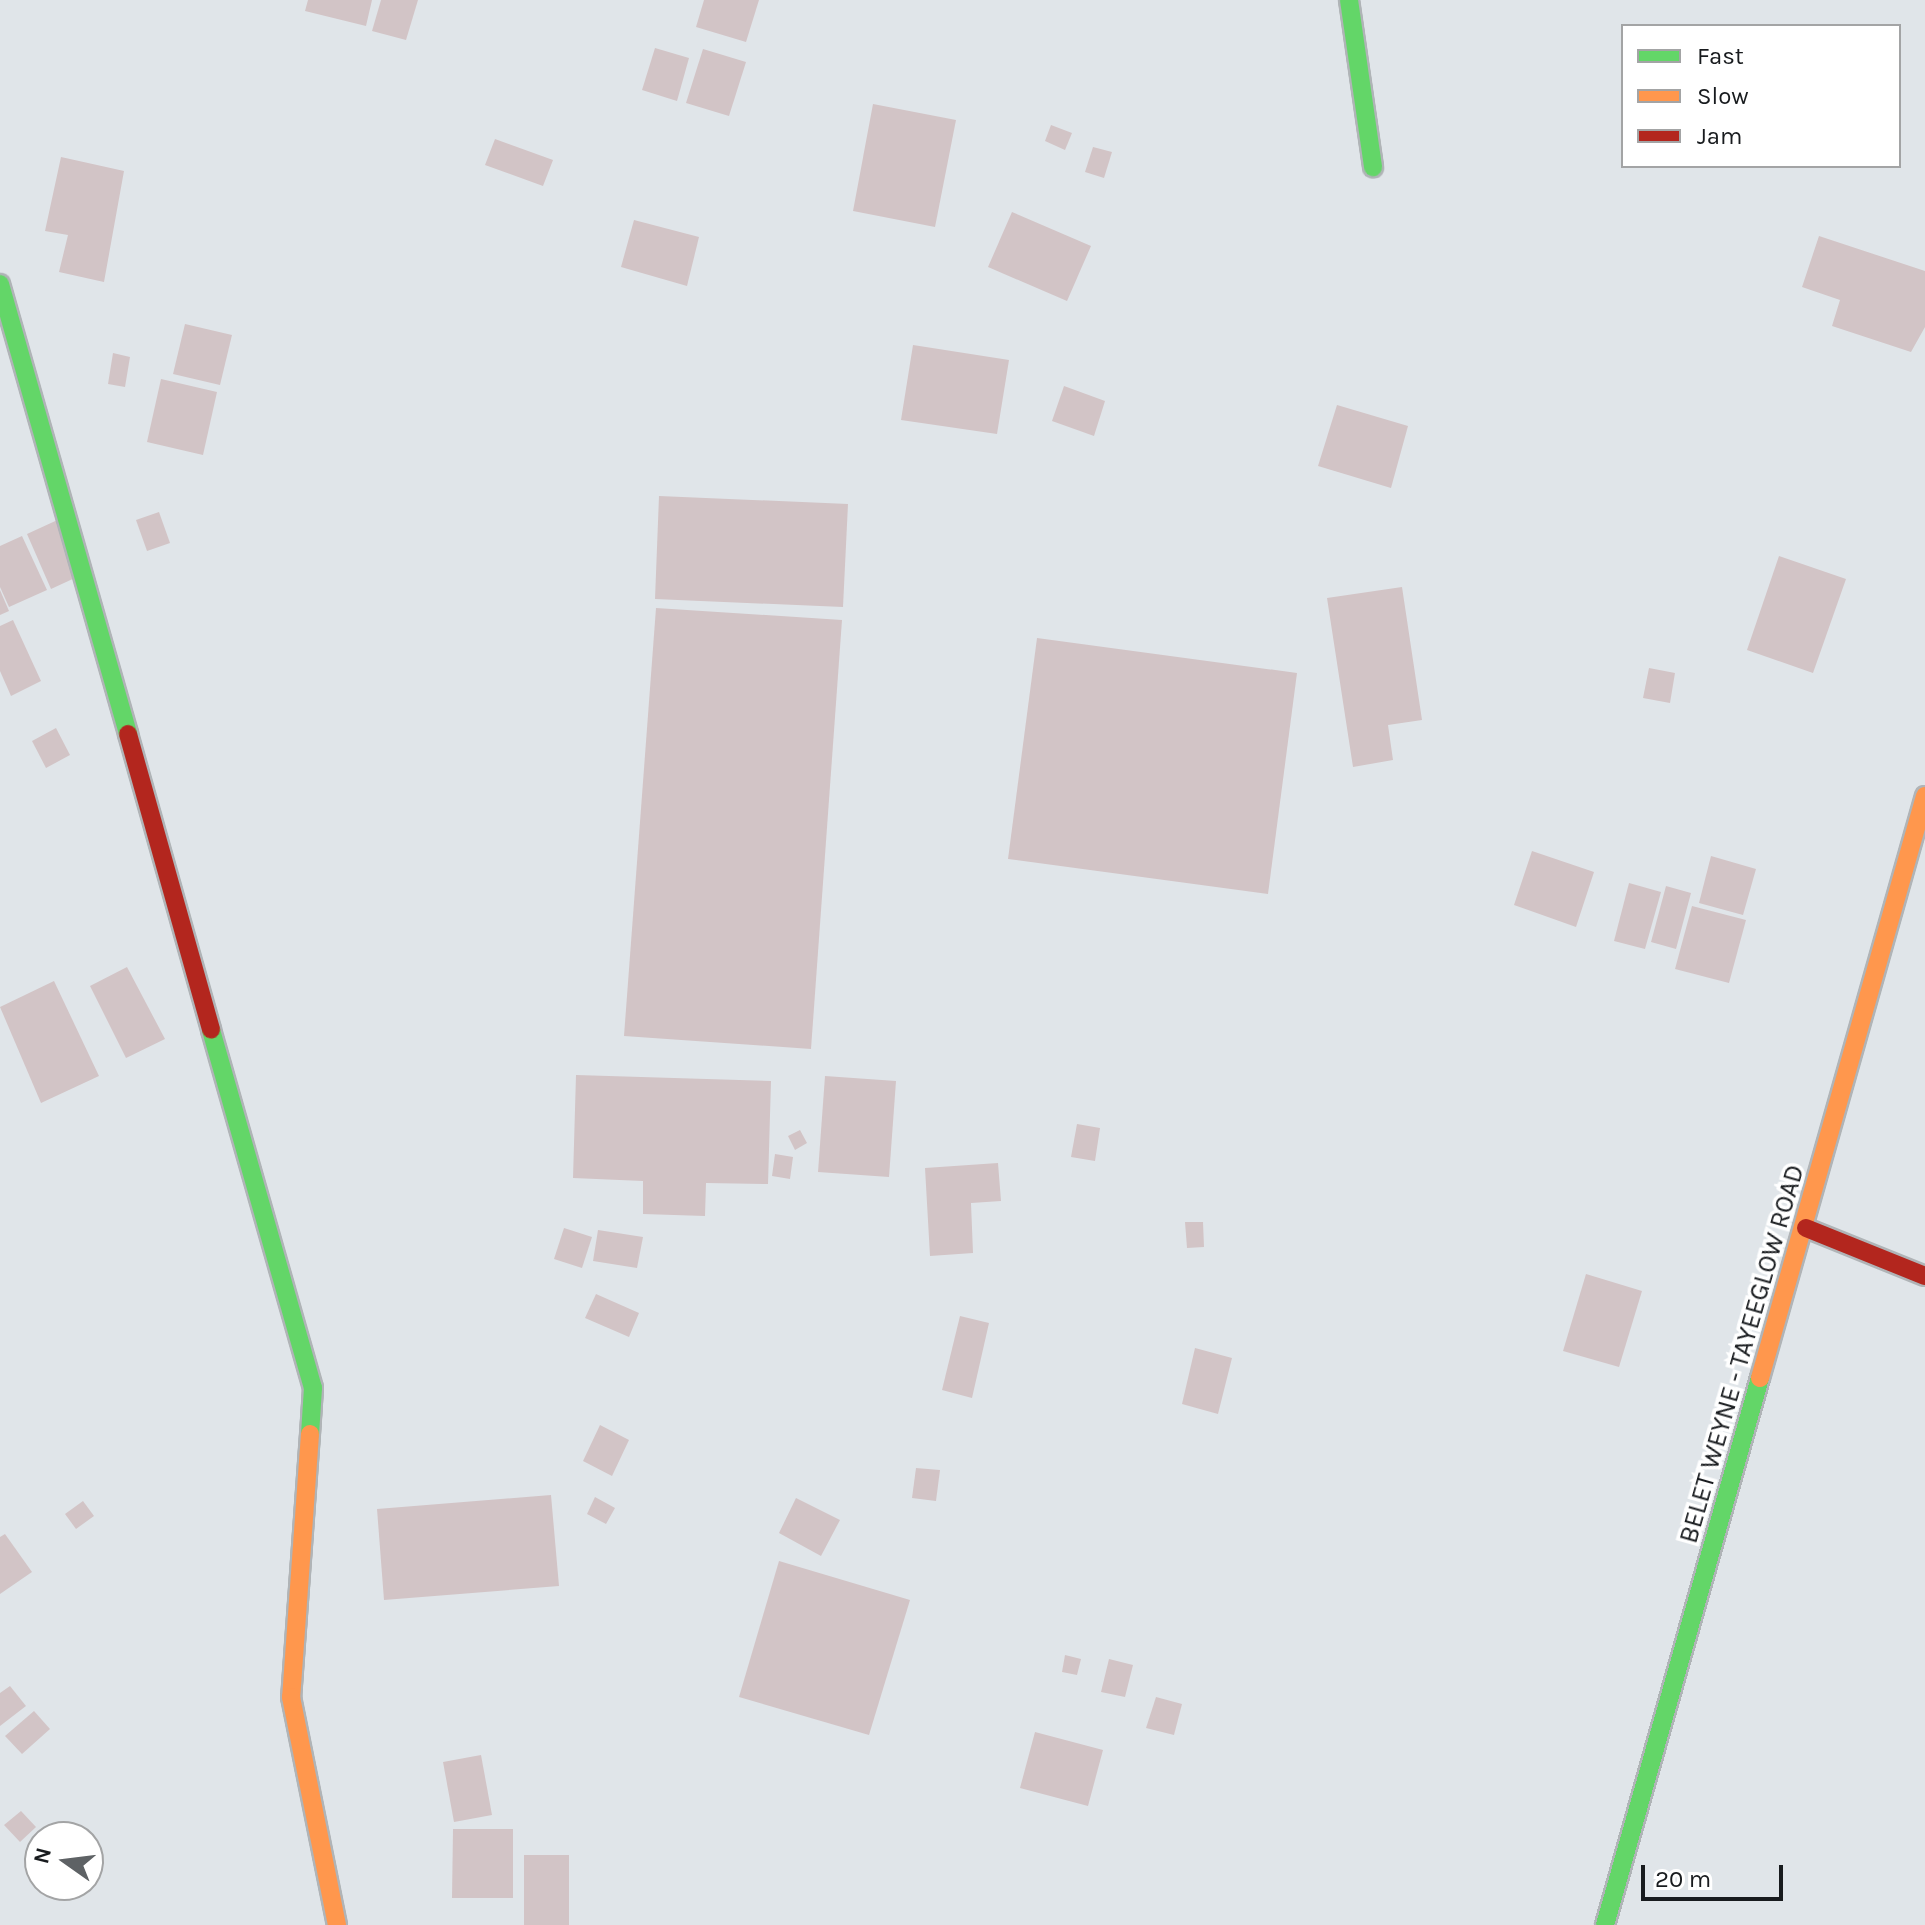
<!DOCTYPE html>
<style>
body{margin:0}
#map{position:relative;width:1925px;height:1925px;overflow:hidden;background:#e0e5e9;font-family:Karla,sans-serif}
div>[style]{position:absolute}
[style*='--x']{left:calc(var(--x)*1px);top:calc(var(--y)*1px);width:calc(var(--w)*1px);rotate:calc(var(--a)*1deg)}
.building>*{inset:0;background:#d2c4c6}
.roads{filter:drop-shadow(2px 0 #b0b4b7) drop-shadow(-2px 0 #b0b4b7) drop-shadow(0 2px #b0b4b7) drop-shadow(0 -2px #b0b4b7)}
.fast>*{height:18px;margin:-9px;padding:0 9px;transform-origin:9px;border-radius:9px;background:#63d668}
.slow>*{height:18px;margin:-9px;padding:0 9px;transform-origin:9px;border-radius:9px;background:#ff974d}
.jam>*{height:18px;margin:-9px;padding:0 9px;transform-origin:9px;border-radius:9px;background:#b3261e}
span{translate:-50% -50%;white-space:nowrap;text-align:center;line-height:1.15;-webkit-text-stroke:7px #fff;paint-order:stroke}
.street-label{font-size:26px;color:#181b1e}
.legend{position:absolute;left:1621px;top:24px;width:280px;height:144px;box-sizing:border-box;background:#fff;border:2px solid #a3a4a5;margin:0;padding:10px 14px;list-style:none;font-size:24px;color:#181b1e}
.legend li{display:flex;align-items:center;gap:16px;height:40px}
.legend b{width:40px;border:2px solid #a3a4a5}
.north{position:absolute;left:24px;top:1821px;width:80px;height:80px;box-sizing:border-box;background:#fff;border:2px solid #a3a4a5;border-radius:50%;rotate:284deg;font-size:22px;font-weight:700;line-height:32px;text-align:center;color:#181b1e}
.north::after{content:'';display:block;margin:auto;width:28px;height:36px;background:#5e6265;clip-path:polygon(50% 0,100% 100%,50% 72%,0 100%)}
.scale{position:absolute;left:1641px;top:1865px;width:142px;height:36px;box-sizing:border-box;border:4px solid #181b1e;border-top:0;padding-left:10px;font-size:24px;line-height:28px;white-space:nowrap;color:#181b1e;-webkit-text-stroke:6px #fff;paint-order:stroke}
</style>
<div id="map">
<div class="building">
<div style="clip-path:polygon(308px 0,372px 0,366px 26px,305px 11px)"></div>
<div style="clip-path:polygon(381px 0,418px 0,406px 40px,372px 31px)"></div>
<div style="clip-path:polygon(704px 0,759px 0,746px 42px,696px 27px)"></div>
<div style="clip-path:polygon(655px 48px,689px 58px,677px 101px,642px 90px)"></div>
<div style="clip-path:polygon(703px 49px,746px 62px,729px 116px,686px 103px)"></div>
<div style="clip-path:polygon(873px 104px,956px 120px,935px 227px,853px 211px)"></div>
<div style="clip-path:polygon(1051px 125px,1072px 133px,1065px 150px,1045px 141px)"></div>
<div style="clip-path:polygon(495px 139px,553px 160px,543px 186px,485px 165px)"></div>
<div style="clip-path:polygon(1093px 147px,1112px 152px,1104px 178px,1085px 172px)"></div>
<div style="clip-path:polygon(61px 157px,124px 171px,104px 282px,59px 272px,68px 235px,45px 231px)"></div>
<div style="clip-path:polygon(1012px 212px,1091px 246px,1067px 301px,988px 267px)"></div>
<div style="clip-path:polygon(634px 220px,699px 237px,687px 286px,621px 267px)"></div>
<div style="clip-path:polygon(1819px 236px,1925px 271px,1925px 327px,1911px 352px,1832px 326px,1840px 300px,1802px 287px)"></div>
<div style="clip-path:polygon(185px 324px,232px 335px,220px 385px,173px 374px)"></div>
<div style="clip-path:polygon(913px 345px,1009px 360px,997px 434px,901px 420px)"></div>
<div style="clip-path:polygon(113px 353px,130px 357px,125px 387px,108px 384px)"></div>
<div style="clip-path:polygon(161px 379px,217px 392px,203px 455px,147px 442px)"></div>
<div style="clip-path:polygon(1064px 386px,1105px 401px,1094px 436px,1052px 421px)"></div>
<div style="clip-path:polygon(1337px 405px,1408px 426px,1391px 488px,1318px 466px)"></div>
<div style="clip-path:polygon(659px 496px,848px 504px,843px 607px,655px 599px)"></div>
<div style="clip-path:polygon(159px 512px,170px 543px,147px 551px,136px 520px)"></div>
<div style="clip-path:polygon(64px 517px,90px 571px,51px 589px,27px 534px)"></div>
<div style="clip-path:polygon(22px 536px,47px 590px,9px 607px,0 587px,0 546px)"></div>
<div style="clip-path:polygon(1779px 556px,1846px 579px,1813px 673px,1747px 650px)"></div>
<div style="clip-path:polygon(1402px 587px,1422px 720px,1388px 725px,1393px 760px,1353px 767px,1327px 598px)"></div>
<div style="clip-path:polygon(0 590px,9px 611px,0 615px)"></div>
<div style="clip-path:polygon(656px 608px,842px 620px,811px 1049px,624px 1036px)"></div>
<div style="clip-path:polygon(13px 620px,41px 681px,11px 696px,0 671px,0 626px)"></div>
<div style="clip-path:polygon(1037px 638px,1297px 673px,1268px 894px,1008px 859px)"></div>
<div style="clip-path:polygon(1649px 668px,1675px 673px,1670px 703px,1643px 698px)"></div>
<div style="clip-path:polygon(56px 728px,70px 755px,46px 768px,32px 741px)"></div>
<div style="clip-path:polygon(1532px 851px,1594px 872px,1576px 927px,1514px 905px)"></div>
<div style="clip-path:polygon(1711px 856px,1756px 869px,1743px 915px,1699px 903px)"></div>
<div style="clip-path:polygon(1629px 883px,1661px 892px,1645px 949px,1614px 941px)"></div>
<div style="clip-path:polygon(1666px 886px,1691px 893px,1676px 949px,1651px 942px)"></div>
<div style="clip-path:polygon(1692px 906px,1746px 920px,1729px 983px,1675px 969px)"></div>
<div style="clip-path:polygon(127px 967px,165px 1039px,126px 1058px,90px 986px)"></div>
<div style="clip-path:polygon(54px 981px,99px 1076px,41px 1103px,0 1007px)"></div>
<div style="clip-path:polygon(576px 1075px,771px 1081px,768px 1184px,706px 1183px,705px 1216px,643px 1214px,643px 1181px,573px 1178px)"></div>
<div style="clip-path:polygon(825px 1076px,896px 1081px,889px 1177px,818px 1172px)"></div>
<div style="clip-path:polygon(1077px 1124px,1100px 1128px,1095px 1161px,1071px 1157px)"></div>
<div style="clip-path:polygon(800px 1130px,807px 1143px,795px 1150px,788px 1136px)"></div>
<div style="clip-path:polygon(775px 1154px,793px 1157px,790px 1179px,772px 1176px)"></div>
<div style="clip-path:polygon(998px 1163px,1001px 1201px,971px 1203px,973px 1253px,930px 1256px,925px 1168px)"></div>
<div style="clip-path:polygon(1185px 1222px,1203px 1222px,1204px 1247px,1187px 1248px)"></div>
<div style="clip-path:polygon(564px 1228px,592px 1237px,582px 1268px,554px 1259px)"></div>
<div style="clip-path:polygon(598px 1230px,643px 1237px,637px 1268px,593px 1261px)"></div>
<div style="clip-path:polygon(1586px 1274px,1642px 1291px,1619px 1367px,1563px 1351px)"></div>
<div style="clip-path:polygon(596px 1294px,639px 1313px,629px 1337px,585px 1318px)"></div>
<div style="clip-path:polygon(960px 1316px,989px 1323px,972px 1398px,942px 1390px)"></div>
<div style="clip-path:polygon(1195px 1348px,1232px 1358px,1218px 1414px,1182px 1404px)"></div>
<div style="clip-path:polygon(600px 1425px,629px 1440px,612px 1476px,583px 1461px)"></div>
<div style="clip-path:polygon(916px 1468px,940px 1470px,936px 1501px,912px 1498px)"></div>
<div style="clip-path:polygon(551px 1495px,559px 1586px,384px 1600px,377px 1509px)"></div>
<div style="clip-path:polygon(595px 1497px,615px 1508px,606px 1524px,587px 1514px)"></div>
<div style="clip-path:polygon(796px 1498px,840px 1520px,821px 1556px,779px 1533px)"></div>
<div style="clip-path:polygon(83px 1501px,94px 1516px,76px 1529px,65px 1514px)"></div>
<div style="clip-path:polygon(5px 1534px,32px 1572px,0 1594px,0 1537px)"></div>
<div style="clip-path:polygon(779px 1561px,910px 1600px,869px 1735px,739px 1697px)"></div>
<div style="clip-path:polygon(1065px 1655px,1081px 1659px,1077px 1675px,1062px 1672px)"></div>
<div style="clip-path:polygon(1109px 1659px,1133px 1665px,1125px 1697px,1101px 1692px)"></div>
<div style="clip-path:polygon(10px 1686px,26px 1706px,0 1726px,0 1693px)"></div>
<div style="clip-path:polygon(1156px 1697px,1182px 1704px,1174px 1735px,1146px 1728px)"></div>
<div style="clip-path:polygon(34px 1711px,50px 1729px,22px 1754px,5px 1736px)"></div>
<div style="clip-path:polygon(1035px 1732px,1103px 1750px,1088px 1806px,1020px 1788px)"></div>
<div style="clip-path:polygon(481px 1755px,492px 1815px,454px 1822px,443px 1762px)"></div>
<div style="clip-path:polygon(21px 1811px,36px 1827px,20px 1842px,4px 1825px)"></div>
<div style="clip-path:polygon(453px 1829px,513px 1829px,513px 1898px,452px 1898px)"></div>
<div style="clip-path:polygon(524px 1855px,569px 1855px,569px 1925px,524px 1925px)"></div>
</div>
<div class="roads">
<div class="fast">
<div style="--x:1349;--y:0;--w:169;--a:81.8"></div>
<div style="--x:0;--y:284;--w:468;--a:74.1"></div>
<div style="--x:211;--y:1030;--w:372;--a:74.1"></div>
<div style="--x:313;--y:1388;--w:46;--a:93.7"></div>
<div style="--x:1605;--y:1925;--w:569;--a:-74.18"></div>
</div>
<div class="slow">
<div style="--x:1760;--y:1378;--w:605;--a:-74.17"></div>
<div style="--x:310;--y:1434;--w:264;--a:94.1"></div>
<div style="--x:291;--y:1697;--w:233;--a:78.6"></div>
</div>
<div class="jam">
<div style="--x:128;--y:734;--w:307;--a:74.3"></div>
<div style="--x:1806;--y:1228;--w:128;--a:22"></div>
</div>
</div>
<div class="street-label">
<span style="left:1742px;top:1354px;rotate:-74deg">BELET WEYNE - TAYEEGLOW ROAD</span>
</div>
<ul class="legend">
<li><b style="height:10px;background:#63d668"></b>Fast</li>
<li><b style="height:10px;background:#ff974d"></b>Slow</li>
<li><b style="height:10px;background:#b3261e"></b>Jam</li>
</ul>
<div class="north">N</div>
<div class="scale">20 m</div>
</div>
